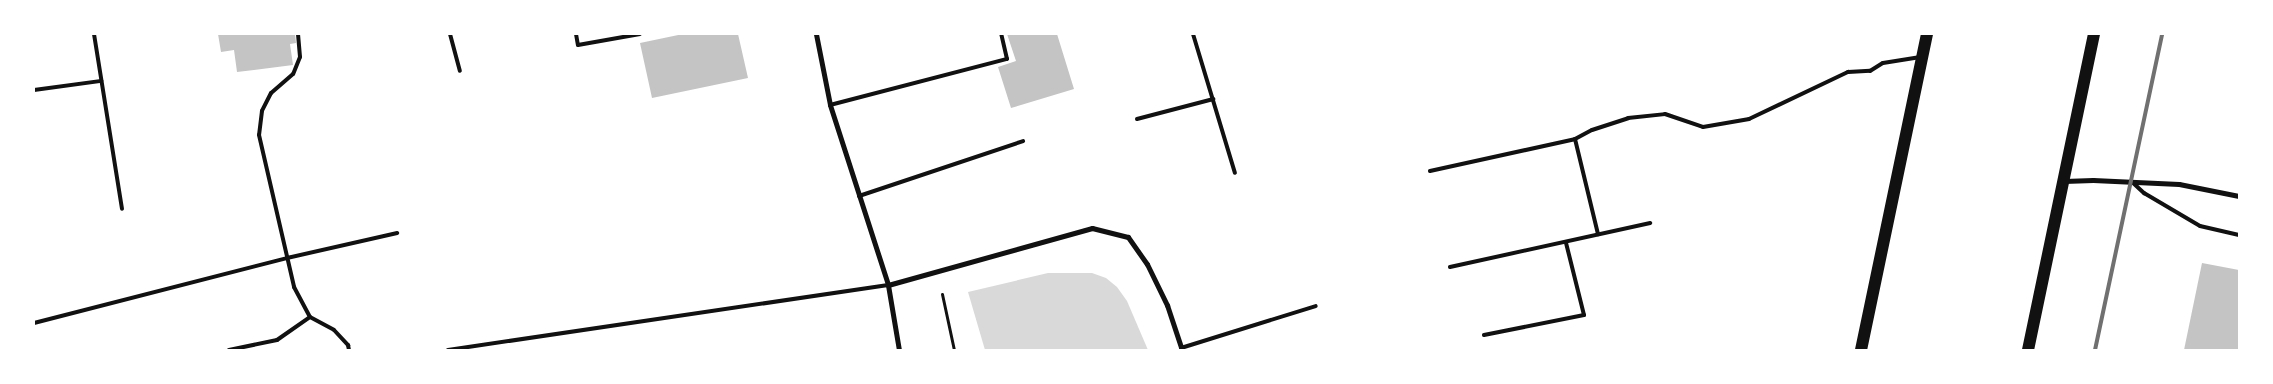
<!DOCTYPE html>
<style>
body{margin:0}
#map{position:relative;width:2273px;height:384px;overflow:hidden;background:#fff;font-family:"Roboto Condensed",sans-serif}
div>[style]{position:absolute}
[style*='--x']{left:calc(var(--x)*1px);top:calc(var(--y)*1px);width:calc(var(--w)*1px);rotate:calc(var(--a)*1deg)}
.water>*{inset:0;background:#d9d9d9}
.building>*{inset:0;background:#c4c4c4}
.path>*{height:3px;margin:-1.5px;padding:0 1.5px;transform-origin:1.5px;border-radius:1.5px;background:#111}
.service>*{height:4px;margin:-2px;padding:0 2px;transform-origin:2px;border-radius:2px;background:#111}
.minor>*{height:5px;margin:-2.5px;padding:0 2.5px;transform-origin:2.5px;border-radius:2.5px;background:#111}
.primary>*{height:12px;margin:-6px;padding:0 6px;transform-origin:6px;border-radius:6px;background:#111}
.rail>*{height:4px;margin:-2px;padding:0 2px;transform-origin:2px;border-radius:2px;background:#707070}
span{translate:-50% -50%;white-space:nowrap;text-align:center;line-height:1.15;-webkit-text-stroke:5px #fff;paint-order:stroke}
.frame{position:absolute;inset:0;border:35px solid #fff;pointer-events:none}
</style>
<div id="map">
<div class="water">
<div style="clip-path:polygon(1048px 273px,1092px 273px,1106px 278px,1117px 287px,1127px 301px,1148px 350px,985px 350px,968px 292px)"></div>
</div>
<div class="building">
<div style="clip-path:polygon(218px 34px,295px 34px,296px 43px,290px 44px,293px 65px,237px 72px,234px 50px,221px 52px)"></div>
<div style="clip-path:polygon(683px 34px,738px 34px,748px 78px,652px 98px,640px 43px)"></div>
<div style="clip-path:polygon(1007px 34px,1057px 34px,1074px 89px,1011px 108px,998px 67px,1016px 61px)"></div>
<div style="clip-path:polygon(2202px 263px,2239px 270px,2239px 350px,2184px 350px)"></div>
</div>
<div class="path">
<div style="--x:942;--y:294;--w:57;--a:77.9"></div>
</div>
<div class="service">
<div style="--x:94;--y:34;--w:177;--a:80.9"></div>
<div style="--x:298;--y:34;--w:23;--a:85"></div>
<div style="--x:300;--y:57;--w:18;--a:112"></div>
<div style="--x:293;--y:74;--w:29;--a:139"></div>
<div style="--x:271;--y:93;--w:20;--a:117"></div>
<div style="--x:262;--y:111;--w:24;--a:97"></div>
<div style="--x:259;--y:135;--w:156;--a:77"></div>
<div style="--x:294;--y:287;--w:34;--a:62"></div>
<div style="--x:310;--y:317;--w:27;--a:28"></div>
<div style="--x:334;--y:330;--w:21;--a:47"></div>
<div style="--x:348;--y:345;--w:5;--a:79"></div>
<div style="--x:450;--y:34;--w:38;--a:75"></div>
<div style="--x:576;--y:34;--w:11;--a:80"></div>
<div style="--x:578;--y:45;--w:63;--a:-10.1"></div>
<div style="--x:1193;--y:34;--w:145;--a:73.2"></div>
<div style="--x:34;--y:90;--w:68;--a:-7.7"></div>
<div style="--x:830;--y:105;--w:183;--a:-14.6"></div>
<div style="--x:1007;--y:59;--w:26;--a:-103"></div>
<div style="--x:1137;--y:119;--w:79;--a:-14.7"></div>
<div style="--x:1575;--y:139;--w:98;--a:76.4"></div>
<div style="--x:1430;--y:171;--w:148;--a:-12.4"></div>
<div style="--x:1575;--y:139;--w:19;--a:-28"></div>
<div style="--x:1592;--y:130;--w:38;--a:-18"></div>
<div style="--x:1628;--y:118;--w:37;--a:-6"></div>
<div style="--x:1665;--y:114;--w:40;--a:18.9"></div>
<div style="--x:1703;--y:127;--w:47;--a:-9.9"></div>
<div style="--x:1749;--y:119;--w:110;--a:-25.4"></div>
<div style="--x:1848;--y:72;--w:22;--a:-3"></div>
<div style="--x:1870;--y:71;--w:15;--a:-32"></div>
<div style="--x:1883;--y:63;--w:38;--a:-9"></div>
<div style="--x:2131;--y:181;--w:18;--a:43"></div>
<div style="--x:2144;--y:193;--w:65;--a:30.5"></div>
<div style="--x:2200;--y:226;--w:40;--a:13"></div>
<div style="--x:859;--y:196;--w:173;--a:-18.5"></div>
<div style="--x:1450;--y:267;--w:205;--a:-12.4"></div>
<div style="--x:34;--y:323;--w:261;--a:-14.4"></div>
<div style="--x:287;--y:258;--w:113;--a:-12.8"></div>
<div style="--x:1484;--y:335;--w:102;--a:-11.3"></div>
<div style="--x:1584;--y:315;--w:74;--a:-104"></div>
<div style="--x:1181;--y:348;--w:141;--a:-17.3"></div>
<div style="--x:229;--y:350;--w:49;--a:-11.8"></div>
<div style="--x:277;--y:340;--w:40;--a:-34.9"></div>
<div style="--x:448;--y:350;--w:445;--a:-8.4"></div>
</div>
<div class="minor">
<div style="--x:816;--y:34;--w:72;--a:78.8"></div>
<div style="--x:830;--y:105;--w:189;--a:72.1"></div>
<div style="--x:888;--y:285;--w:66;--a:80.4"></div>
<div style="--x:2064;--y:181;--w:29;--a:-2"></div>
<div style="--x:2093;--y:180;--w:86;--a:2.7"></div>
<div style="--x:2179;--y:184;--w:61;--a:11.3"></div>
<div style="--x:888;--y:285;--w:212;--a:-15.6"></div>
<div style="--x:1092;--y:228;--w:37;--a:14"></div>
<div style="--x:1128;--y:237;--w:33;--a:55"></div>
<div style="--x:1147;--y:264;--w:46;--a:64"></div>
<div style="--x:1167;--y:305;--w:47;--a:71.6"></div>
</div>
<div class="primary">
<div style="--x:1861;--y:350;--w:323;--a:-78.2"></div>
<div style="--x:2028;--y:350;--w:323;--a:-78.2"></div>
</div>
<div class="rail">
<div style="--x:2095;--y:350;--w:323;--a:-78"></div>
</div>
<div class="frame"></div>
</div>
